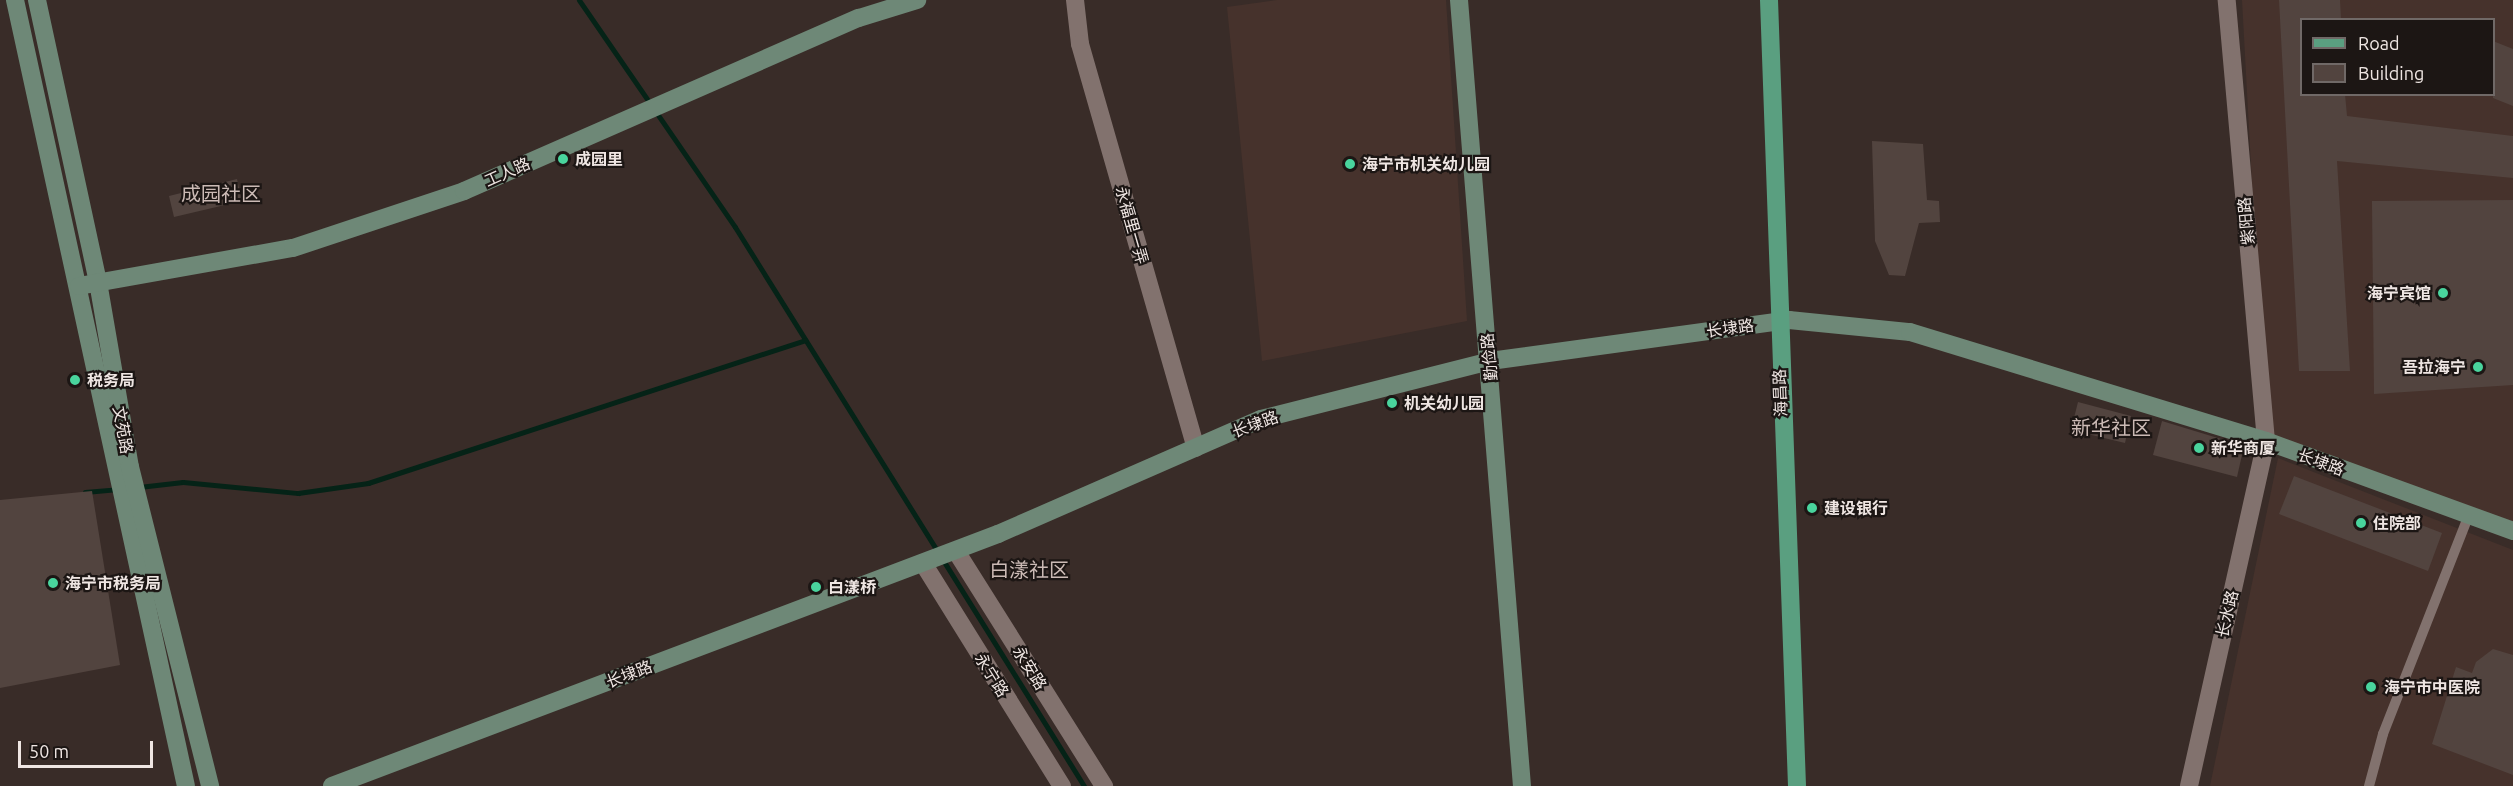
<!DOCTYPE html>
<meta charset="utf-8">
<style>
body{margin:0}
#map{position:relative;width:2513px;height:786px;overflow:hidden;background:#392c28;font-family:Ubuntu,"Noto Sans SC",sans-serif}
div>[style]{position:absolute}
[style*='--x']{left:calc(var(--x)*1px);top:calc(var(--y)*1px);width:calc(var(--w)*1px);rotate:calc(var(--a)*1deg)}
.built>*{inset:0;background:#46322c}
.stream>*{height:5px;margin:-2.5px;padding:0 2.5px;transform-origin:2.5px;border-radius:2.5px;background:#052317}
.building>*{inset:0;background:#52443f}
.lane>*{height:10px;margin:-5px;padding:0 5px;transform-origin:5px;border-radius:5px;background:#82726e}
.street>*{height:18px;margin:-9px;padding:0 9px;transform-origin:9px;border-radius:9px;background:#82726e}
.secondary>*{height:18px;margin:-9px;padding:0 9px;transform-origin:9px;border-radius:9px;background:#6e8877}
.primary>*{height:18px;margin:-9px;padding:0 9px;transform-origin:9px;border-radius:9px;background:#5a9f80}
.dots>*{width:16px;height:16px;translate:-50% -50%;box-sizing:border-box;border:3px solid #1c1614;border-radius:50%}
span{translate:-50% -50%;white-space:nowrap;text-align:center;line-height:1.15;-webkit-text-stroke:4.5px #1c1614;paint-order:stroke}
.poi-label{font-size:16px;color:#efe6e3;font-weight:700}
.left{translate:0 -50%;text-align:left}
.right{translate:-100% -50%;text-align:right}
.street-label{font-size:16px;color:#efe6e3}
.quarter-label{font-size:20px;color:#cbbab5}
.legend{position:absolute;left:2300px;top:18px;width:195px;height:78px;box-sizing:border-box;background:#1c1614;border:2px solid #706967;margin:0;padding:8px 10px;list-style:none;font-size:18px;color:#efe6e3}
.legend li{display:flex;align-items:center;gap:12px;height:30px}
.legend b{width:30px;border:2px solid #706967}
.scale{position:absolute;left:18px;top:741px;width:135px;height:27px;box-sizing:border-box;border:3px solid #efe6e3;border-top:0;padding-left:8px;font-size:18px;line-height:21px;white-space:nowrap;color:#efe6e3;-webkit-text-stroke:4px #1c1614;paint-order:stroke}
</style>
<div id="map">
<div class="built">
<div style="clip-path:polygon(1277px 0,1446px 0,1467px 321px,1262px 361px,1227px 7px)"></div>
<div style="clip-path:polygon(evenodd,2242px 0,2513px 0,2513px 532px,2266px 441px,2242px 0,2302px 20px,2494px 20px,2494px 94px,2302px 94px,2302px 20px)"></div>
<div style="clip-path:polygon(2278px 458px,2513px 550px,2513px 786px,2210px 786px)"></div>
</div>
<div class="stream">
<div style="--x:579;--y:0;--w:275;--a:55.5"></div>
<div style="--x:735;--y:227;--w:659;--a:58.02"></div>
<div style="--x:139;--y:487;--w:44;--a:-6.5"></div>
<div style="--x:183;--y:482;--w:116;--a:5.5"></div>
<div style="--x:298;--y:493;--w:71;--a:-8.1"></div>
<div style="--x:368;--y:483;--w:460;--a:-18.1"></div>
<div style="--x:85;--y:492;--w:33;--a:-5"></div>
</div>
<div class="building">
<div style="clip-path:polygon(2279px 0,2340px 0,2341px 20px,2301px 20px,2301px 94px,2345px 94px,2347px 116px,2513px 136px,2513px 178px,2337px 161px,2350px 371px,2299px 371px)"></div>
<div style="clip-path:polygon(2493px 41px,2513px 49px,2513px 106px,2493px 98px)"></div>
<div style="clip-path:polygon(1872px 141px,1923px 144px,1927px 200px,1939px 201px,1940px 222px,1919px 223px,1905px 276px,1889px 275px,1875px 241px)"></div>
<div style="clip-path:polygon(237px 179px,242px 201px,174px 217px,169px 196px)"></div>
<div style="clip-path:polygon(2513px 200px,2513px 385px,2374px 394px,2372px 201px)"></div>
<div style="clip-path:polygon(2078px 402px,2131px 416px,2125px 443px,2071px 430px)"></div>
<div style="clip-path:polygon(2162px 421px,2244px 446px,2237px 477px,2153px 455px)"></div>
<div style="clip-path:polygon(2294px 476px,2442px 533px,2428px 571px,2279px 514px)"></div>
<div style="clip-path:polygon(92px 491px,120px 665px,0 688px,0 500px)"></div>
<div style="clip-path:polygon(2493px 649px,2513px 655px,2513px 775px,2432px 744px,2456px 667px,2472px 673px,2476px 662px)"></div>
</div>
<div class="lane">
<div style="--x:2369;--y:786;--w:54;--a:-74.9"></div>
<div style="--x:2383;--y:734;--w:235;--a:-68.6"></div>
</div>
<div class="street">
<div style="--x:1075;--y:0;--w:44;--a:83.5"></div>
<div style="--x:1080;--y:44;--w:420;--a:74"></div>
<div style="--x:956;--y:551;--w:278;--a:57.8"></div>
<div style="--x:923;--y:563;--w:263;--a:58.1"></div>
<div style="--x:2189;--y:786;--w:353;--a:-77.4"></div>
<div style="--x:2266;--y:441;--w:443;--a:-95.1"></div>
</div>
<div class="secondary">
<div style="--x:15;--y:0;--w:804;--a:77.73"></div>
<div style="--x:37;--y:0;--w:289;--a:77.8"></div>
<div style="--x:98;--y:282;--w:188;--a:80.2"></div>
<div style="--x:130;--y:467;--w:329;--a:75.9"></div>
<div style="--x:1459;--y:0;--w:789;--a:85.42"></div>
<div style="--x:79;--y:286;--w:217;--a:-10.1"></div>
<div style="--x:293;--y:248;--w:180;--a:-18.4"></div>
<div style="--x:464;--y:191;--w:431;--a:-23.7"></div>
<div style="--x:859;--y:18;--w:61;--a:-17.2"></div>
<div style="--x:332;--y:786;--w:712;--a:-20.73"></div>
<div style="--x:998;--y:534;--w:287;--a:-23.6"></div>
<div style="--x:1261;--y:419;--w:236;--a:-14.2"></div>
<div style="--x:1490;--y:361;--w:302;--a:-7.8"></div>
<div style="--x:1789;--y:320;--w:122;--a:5.7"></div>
<div style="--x:1910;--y:332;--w:372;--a:17"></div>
<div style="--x:2266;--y:441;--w:263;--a:20"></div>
</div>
<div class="primary">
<div style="--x:1769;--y:0;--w:786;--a:87.96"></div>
</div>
<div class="dots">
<div style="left:563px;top:159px;background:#49d49d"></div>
<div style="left:1350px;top:164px;background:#49d49d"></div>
<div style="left:2443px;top:293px;background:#49d49d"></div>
<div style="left:2478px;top:367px;background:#49d49d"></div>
<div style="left:75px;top:380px;background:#49d49d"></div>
<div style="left:1392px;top:403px;background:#49d49d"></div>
<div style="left:2199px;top:448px;background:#49d49d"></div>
<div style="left:1812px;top:508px;background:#49d49d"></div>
<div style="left:2361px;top:523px;background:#49d49d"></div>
<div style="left:53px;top:583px;background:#49d49d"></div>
<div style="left:816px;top:587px;background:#49d49d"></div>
<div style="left:2371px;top:687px;background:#49d49d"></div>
</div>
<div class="poi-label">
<span class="left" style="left:575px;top:159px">成园里</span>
<span class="left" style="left:1362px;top:164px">海宁市机关幼儿园</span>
<span class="right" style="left:2431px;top:293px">海宁宾馆</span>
<span class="right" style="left:2466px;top:367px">吾拉海宁</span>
<span class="left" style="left:87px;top:380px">税务局</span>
<span class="left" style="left:1404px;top:403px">机关幼儿园</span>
<span class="left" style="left:2211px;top:448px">新华商厦</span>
<span class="left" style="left:1824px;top:508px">建设银行</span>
<span class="left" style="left:2373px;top:523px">住院部</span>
<span class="left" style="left:65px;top:583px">海宁市税务局</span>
<span class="left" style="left:828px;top:587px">白漾桥</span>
<span class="left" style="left:2384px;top:687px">海宁市中医院</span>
</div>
<div class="street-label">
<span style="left:507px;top:172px;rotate:-24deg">工人路</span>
<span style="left:2246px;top:221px;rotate:-95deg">紫阳路</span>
<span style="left:1132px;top:225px;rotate:74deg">永福里一弄</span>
<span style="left:1730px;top:328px;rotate:-8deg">长埭路</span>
<span style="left:1489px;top:357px;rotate:-95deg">勤俭路</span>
<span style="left:1780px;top:393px;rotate:-92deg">海昌路</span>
<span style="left:1255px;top:424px;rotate:-20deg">长埭路</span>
<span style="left:123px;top:430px;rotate:80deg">文苑路</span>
<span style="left:2321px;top:462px;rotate:20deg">长埭路</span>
<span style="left:2227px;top:614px;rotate:-77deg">长水路</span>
<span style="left:1030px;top:668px;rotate:58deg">永安路</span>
<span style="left:629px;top:674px;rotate:-21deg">长埭路</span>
<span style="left:992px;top:675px;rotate:58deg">永宁路</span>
</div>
<div class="quarter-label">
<span style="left:221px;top:193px">成园社区</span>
<span style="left:2111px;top:427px">新华社区</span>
<span style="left:1029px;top:569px">白漾社区</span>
</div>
<ul class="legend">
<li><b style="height:8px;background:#5a9f80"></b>Road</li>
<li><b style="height:16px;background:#52443f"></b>Building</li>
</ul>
<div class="scale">50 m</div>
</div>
